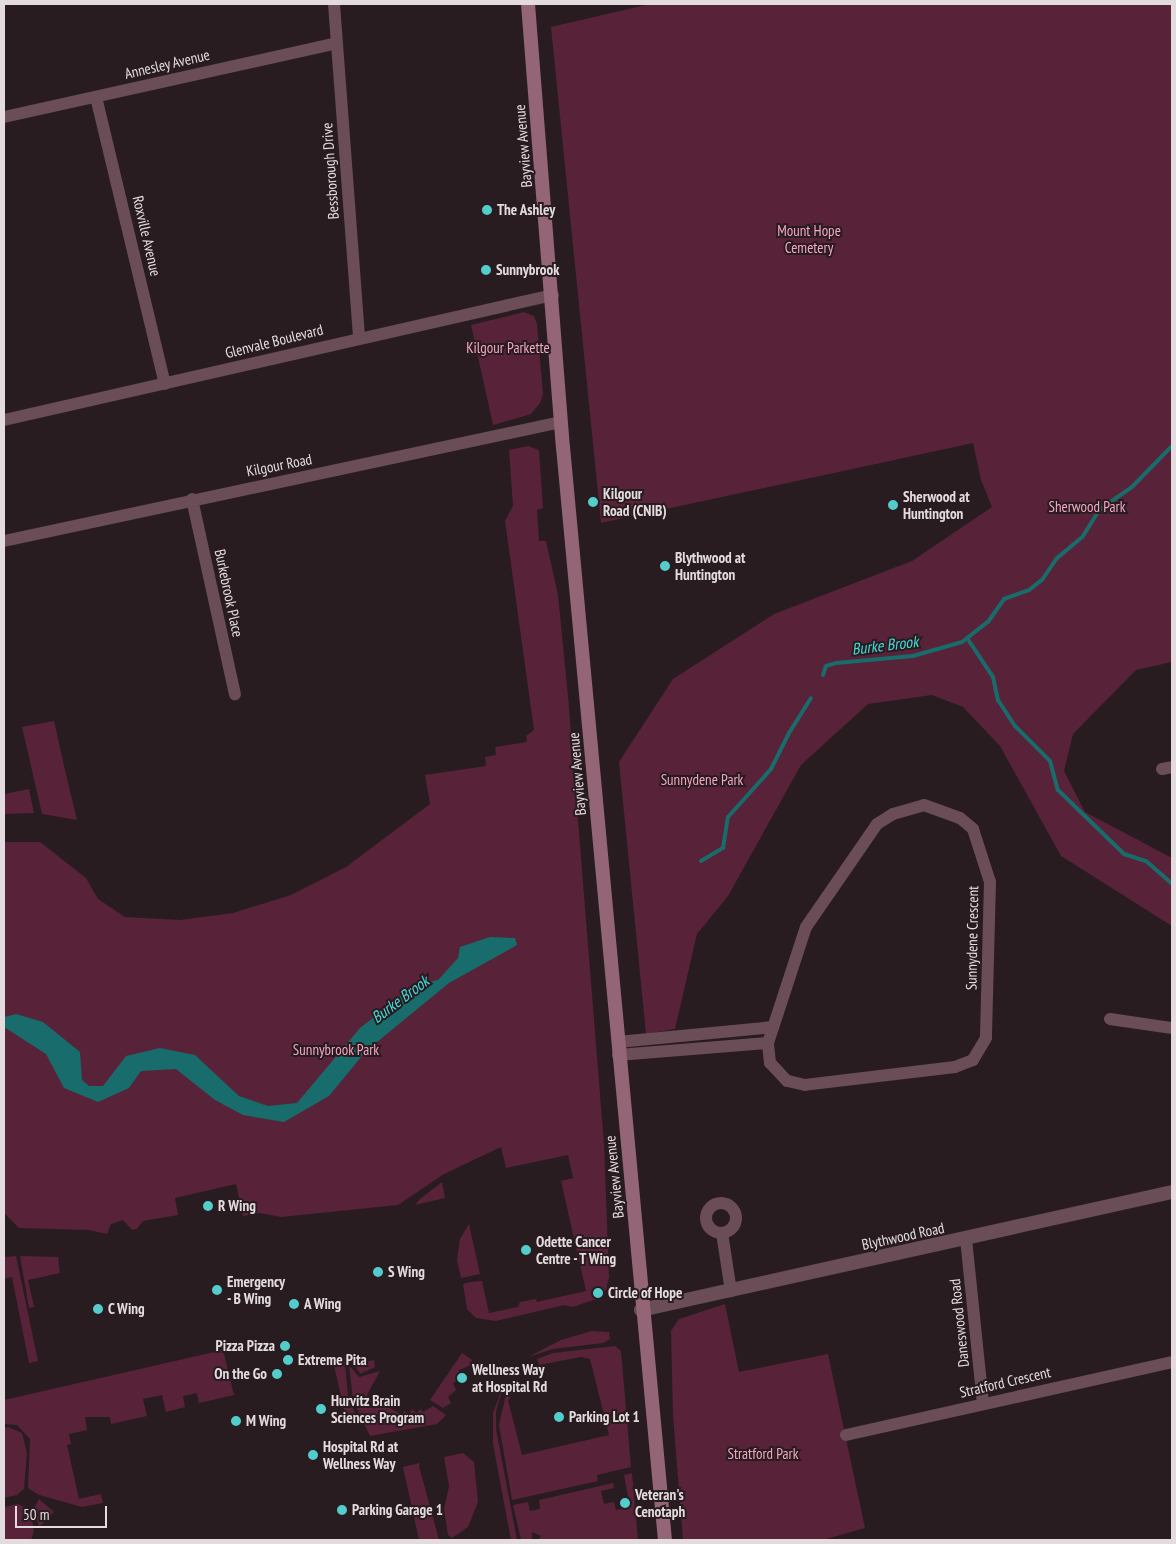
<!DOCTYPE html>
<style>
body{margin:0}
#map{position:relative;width:1176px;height:1544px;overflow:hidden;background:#281c20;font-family:"PT Sans Narrow",sans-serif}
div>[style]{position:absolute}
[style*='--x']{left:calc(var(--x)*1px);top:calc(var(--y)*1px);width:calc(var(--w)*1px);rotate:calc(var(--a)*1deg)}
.green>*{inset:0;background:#582239}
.water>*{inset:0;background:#186c6b}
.stream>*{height:4px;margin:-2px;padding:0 2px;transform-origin:2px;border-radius:2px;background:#186c6b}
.minor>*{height:12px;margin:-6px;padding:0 6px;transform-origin:6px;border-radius:6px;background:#6a4d57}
.minor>.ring{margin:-6px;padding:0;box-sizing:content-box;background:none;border:12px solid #6a4d57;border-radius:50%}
.tertiary>*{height:14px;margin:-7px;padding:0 7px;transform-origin:7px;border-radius:7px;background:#6a4d57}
.secondary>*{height:14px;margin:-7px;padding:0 7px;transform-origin:7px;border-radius:7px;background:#946576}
.dots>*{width:14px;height:14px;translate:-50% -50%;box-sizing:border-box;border:2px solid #281c20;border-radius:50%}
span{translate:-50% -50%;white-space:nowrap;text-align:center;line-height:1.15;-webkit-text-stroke:4px #281c20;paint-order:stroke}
.street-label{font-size:15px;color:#e3dbdd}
.poi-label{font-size:15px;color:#e3dbdd;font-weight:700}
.left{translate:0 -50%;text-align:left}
.right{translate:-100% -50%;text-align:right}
.park-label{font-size:15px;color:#f5a6c2}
.water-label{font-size:16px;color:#44dddb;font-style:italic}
.frame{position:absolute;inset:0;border:5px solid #e3dbdd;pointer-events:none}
.scale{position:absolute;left:15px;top:1506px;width:92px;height:22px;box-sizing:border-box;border:2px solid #e3dbdd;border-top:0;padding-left:6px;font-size:15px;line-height:18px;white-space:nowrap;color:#e3dbdd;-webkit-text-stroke:4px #281c20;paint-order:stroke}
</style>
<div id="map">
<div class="green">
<div style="clip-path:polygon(650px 4px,1172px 4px,1172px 662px,1136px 670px,1073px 734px,1064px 771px,1085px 812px,1172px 858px,1172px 926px,1061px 856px,1000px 746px,963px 707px,932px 695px,868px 704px,801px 765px,728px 896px,697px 934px,675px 1029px,646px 1034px,619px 762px,673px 679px,774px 614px,912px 561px,992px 507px,981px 480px,973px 443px,601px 523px,551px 27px)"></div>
<div style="clip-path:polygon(524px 312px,534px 316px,537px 324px,543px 394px,540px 403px,531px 414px,493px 425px,471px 325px)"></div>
<div style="clip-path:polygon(528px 446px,539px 450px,543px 508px,537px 510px,539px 541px,546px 541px,558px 595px,568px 696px,604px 1144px,609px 1277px,606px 1290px,602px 1297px,573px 1307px,564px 1305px,496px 1321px,476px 1318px,467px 1309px,463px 1284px,470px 1282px,482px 1281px,489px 1313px,518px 1307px,520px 1302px,536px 1299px,537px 1302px,586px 1291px,561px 1181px,573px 1178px,568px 1155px,506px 1168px,501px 1147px,444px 1174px,398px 1205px,281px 1217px,260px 1213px,243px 1216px,236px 1184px,175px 1198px,178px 1215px,143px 1221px,137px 1229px,132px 1230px,123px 1220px,111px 1224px,107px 1234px,89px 1230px,19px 1228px,4px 1213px,4px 842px,40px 842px,86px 878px,98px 899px,125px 917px,180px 920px,233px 913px,291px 895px,346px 867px,430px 804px,425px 775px,486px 766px,485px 757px,496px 755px,495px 747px,527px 742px,526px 736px,534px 730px,505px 521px,513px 506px,509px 450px)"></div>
<div style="clip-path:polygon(54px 721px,65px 770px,77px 820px,42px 814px,22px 727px)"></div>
<div style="clip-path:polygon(29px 789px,34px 813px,4px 814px,4px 794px)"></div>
<div style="clip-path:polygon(442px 1182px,445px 1198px,415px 1205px,420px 1199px)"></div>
<div style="clip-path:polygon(469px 1224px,480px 1274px,461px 1278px,457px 1260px,460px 1239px)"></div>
<div style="clip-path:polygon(16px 1256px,38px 1361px,29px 1363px,12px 1277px,4px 1279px,4px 1257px)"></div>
<div style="clip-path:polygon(20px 1256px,58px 1257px,60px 1273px,28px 1280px,34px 1307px,29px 1308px)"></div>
<div style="clip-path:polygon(725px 1304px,739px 1372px,828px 1354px,865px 1528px,823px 1540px,683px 1540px,673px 1416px,671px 1331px,679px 1319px)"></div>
<div style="clip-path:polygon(592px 1331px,609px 1332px,610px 1339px,603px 1343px,553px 1349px,528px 1357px,561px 1340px)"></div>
<div style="clip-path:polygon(615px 1346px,621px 1351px,631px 1467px,597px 1475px,598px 1481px,512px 1500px,499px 1425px,506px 1394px,511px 1397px,508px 1400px,522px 1455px,609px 1435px,590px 1359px,581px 1357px,539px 1365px,537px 1359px,553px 1353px)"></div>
<div style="clip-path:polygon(223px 1350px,234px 1395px,199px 1403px,197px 1393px,183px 1396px,185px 1407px,166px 1412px,162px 1395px,143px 1399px,147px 1416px,111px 1424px,110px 1417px,85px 1417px,87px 1430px,69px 1434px,71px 1444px,67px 1445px,79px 1499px,101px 1494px,103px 1503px,82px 1507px,39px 1495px,28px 1488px,30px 1439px,17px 1425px,4px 1424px,4px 1400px)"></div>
<div style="clip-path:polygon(462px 1353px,472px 1360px,469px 1366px,459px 1370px,460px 1380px,453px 1383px,456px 1390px,448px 1397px,451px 1403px,443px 1408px,430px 1400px)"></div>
<div style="clip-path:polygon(356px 1354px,358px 1363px,374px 1360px,375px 1367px,360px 1374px,353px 1361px,345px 1363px,348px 1396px,356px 1416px,346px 1419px,334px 1365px,325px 1366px,324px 1361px)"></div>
<div style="clip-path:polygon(349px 1365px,359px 1377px,380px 1371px,367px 1395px,402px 1415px,404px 1411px,409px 1414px,412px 1409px,417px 1413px,420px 1409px,423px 1412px,433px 1406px,446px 1415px,437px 1424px,370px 1436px,353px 1400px)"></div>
<div style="clip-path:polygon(504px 1384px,496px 1411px,496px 1429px,517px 1540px,511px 1540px,493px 1444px,493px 1413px)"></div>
<div style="clip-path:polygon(8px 1427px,22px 1433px,27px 1453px,24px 1489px,17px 1495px,4px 1498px,4px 1428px)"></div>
<div style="clip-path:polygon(463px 1453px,474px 1462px,478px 1502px,468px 1527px,452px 1538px,448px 1535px,444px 1509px,449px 1486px,444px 1457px)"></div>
<div style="clip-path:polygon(420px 1463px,419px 1466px,439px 1540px,419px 1540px,403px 1467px)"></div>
<div style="clip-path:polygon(632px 1473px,638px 1540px,538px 1540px,541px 1536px,532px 1532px,532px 1540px,521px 1540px,513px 1505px,528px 1502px,530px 1511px,540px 1509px,539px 1500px,613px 1483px,614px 1488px,601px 1491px,604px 1504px,614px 1502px,616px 1510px,630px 1507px,624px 1475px)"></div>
<div style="clip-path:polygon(39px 1499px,54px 1512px,39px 1527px,34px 1509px)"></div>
<div style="clip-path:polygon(18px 1504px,30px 1510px,34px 1531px,31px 1540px,4px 1540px,4px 1507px)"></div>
</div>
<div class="water">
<div style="clip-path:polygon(490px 937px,515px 938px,517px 945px,449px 983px,366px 1051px,329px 1096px,284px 1122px,243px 1115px,215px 1100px,176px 1069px,141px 1071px,129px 1088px,98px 1102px,64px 1088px,46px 1054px,4px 1027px,4px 1017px,16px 1014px,43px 1022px,80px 1052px,82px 1080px,89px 1086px,103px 1086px,126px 1056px,160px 1048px,195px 1055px,239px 1096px,268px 1106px,297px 1103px,360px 1028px,415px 985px,438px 980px,458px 958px,460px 947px)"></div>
</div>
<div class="stream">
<div style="--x:967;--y:638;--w:47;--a:56.3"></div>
<div style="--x:993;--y:677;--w:24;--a:78"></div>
<div style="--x:998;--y:700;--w:31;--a:57"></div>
<div style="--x:1015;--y:726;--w:49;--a:45"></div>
<div style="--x:1050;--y:761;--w:30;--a:75"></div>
<div style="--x:1058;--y:790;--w:92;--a:44.1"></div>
<div style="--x:1124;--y:854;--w:23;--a:18"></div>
<div style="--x:1146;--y:861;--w:35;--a:41"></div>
<div style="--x:823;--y:675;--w:9;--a:-72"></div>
<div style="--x:826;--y:666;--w:10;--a:-17"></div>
<div style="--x:836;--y:663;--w:77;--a:-5.2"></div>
<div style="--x:913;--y:656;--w:51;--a:-15.9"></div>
<div style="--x:962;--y:642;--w:33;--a:-38"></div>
<div style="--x:988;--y:622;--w:28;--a:-55"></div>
<div style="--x:1004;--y:599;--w:27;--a:-20"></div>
<div style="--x:1029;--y:590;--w:16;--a:-38"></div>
<div style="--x:1042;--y:580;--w:25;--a:-56"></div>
<div style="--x:1056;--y:559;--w:35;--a:-40"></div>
<div style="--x:1083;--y:536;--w:31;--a:-58"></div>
<div style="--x:1099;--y:510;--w:40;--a:-34.9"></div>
<div style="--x:1132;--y:487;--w:57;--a:-45.7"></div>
<div style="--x:701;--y:861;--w:26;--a:-31"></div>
<div style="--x:723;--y:848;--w:31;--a:-81"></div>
<div style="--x:728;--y:817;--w:64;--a:-48.1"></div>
<div style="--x:771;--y:769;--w:40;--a:-63.4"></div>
<div style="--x:789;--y:733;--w:41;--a:-57.8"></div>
</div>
<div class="minor">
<div style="--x:334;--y:4;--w:334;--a:85.7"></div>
<div style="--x:96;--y:97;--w:295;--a:76.5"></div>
<div style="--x:4;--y:117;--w:341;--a:-12.5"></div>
<div style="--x:4;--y:420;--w:563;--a:-12.83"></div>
<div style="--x:192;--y:499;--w:200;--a:77.6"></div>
<div style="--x:4;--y:541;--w:570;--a:-12.06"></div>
<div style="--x:1162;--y:769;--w:10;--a:-11"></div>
<div style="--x:924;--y:805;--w:38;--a:20"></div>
<div style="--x:960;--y:818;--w:17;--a:40"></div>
<div style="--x:973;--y:829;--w:56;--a:72.2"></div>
<div style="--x:990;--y:882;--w:156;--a:91.5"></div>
<div style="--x:986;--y:1038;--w:26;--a:121"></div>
<div style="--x:973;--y:1060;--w:19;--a:159"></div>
<div style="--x:955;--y:1067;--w:151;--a:173.2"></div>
<div style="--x:805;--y:1085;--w:18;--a:-167"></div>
<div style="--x:787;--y:1081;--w:25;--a:-133"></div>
<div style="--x:770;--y:1063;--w:20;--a:-96"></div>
<div style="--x:768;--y:1043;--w:122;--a:-71.9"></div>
<div style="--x:806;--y:927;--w:125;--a:-55.4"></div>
<div style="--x:877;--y:824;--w:19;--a:-32"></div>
<div style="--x:893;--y:814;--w:32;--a:-16"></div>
<div style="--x:1110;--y:1019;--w:63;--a:8.3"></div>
<div style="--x:618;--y:1042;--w:156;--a:-5.5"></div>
<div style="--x:618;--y:1055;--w:150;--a:-4.6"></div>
<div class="ring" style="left:706px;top:1203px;width:18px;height:18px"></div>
<div style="--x:722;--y:1233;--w:59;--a:81.2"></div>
<div style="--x:966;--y:1239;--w:165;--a:84.1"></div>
<div style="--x:846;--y:1435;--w:334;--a:-12.6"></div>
</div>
<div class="tertiary">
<div style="--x:641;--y:1310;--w:544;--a:-12.53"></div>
</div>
<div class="secondary">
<div style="--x:528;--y:4;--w:444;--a:85.5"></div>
<div style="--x:563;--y:447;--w:1098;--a:84.67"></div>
</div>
<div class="dots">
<div style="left:487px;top:210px;background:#53cdcb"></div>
<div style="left:486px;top:270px;background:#53cdcb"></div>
<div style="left:593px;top:502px;background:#53cdcb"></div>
<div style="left:893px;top:505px;background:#53cdcb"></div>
<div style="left:665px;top:566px;background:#53cdcb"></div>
<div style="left:208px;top:1206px;background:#53cdcb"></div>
<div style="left:526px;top:1250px;background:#53cdcb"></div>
<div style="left:378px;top:1272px;background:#53cdcb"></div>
<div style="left:217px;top:1290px;background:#53cdcb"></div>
<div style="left:598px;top:1293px;background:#53cdcb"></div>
<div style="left:294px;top:1304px;background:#53cdcb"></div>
<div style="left:98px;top:1309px;background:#53cdcb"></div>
<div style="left:285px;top:1346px;background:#53cdcb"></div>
<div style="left:288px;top:1360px;background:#53cdcb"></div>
<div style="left:277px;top:1374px;background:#53cdcb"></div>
<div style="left:462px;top:1378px;background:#53cdcb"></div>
<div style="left:321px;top:1409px;background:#53cdcb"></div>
<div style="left:559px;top:1417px;background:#53cdcb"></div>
<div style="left:236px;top:1421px;background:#53cdcb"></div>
<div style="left:313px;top:1455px;background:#53cdcb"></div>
<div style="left:625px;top:1503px;background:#53cdcb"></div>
<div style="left:342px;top:1510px;background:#53cdcb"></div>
</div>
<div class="street-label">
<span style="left:167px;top:64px;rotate:-13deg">Annesley Avenue</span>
<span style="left:523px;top:146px;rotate:-95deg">Bayview Avenue</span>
<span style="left:330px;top:171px;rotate:-94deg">Bessborough Drive</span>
<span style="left:147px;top:236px;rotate:77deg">Roxville Avenue</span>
<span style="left:274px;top:341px;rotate:-14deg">Glenvale Boulevard</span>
<span style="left:279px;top:465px;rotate:-11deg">Kilgour Road</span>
<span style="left:229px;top:593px;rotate:78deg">Burkebrook Place</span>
<span style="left:577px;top:774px;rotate:-95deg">Bayview Avenue</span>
<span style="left:972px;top:938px;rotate:-89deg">Sunnydene Crescent</span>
<span style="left:614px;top:1177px;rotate:-96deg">Bayview Avenue</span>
<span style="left:903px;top:1236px;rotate:-12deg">Blythwood Road</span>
<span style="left:959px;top:1323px;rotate:-96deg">Daneswood Road</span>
<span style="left:1005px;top:1382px;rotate:-13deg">Stratford Crescent</span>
</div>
<div class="poi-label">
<span class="left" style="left:497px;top:210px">The Ashley</span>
<span class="left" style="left:496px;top:270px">Sunnybrook</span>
<span class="left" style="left:603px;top:502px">Kilgour<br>Road (CNIB)</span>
<span class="left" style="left:903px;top:505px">Sherwood at<br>Huntington</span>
<span class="left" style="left:675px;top:566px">Blythwood at<br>Huntington</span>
<span class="left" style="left:218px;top:1206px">R Wing</span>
<span class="left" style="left:536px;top:1250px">Odette Cancer<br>Centre - T Wing</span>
<span class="left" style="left:388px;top:1272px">S Wing</span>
<span class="left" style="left:227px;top:1290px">Emergency<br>- B Wing</span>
<span class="left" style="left:608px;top:1293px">Circle of Hope</span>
<span class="left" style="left:304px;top:1304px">A Wing</span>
<span class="left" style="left:108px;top:1309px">C Wing</span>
<span class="right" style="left:275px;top:1346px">Pizza Pizza</span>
<span class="left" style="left:298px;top:1360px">Extreme Pita</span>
<span class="left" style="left:472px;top:1378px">Wellness Way<br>at Hospital Rd</span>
<span class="right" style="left:267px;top:1374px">On the Go</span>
<span class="left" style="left:331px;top:1409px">Hurvitz Brain<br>Sciences Program</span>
<span class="left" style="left:569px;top:1417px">Parking Lot 1</span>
<span class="left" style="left:246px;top:1421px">M Wing</span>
<span class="left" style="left:323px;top:1455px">Hospital Rd at<br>Wellness Way</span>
<span class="left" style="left:635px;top:1503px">Veteran's<br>Cenotaph</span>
<span class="left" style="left:352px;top:1510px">Parking Garage 1</span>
</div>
<div class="park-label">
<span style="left:809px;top:239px">Mount Hope<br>Cemetery</span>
<span style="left:508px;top:348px">Kilgour Parkette</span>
<span style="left:1087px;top:507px">Sherwood Park</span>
<span style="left:702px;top:780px">Sunnydene Park</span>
<span style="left:336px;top:1050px">Sunnybrook Park</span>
<span style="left:763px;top:1454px">Stratford Park</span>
</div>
<div class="water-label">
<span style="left:885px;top:645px;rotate:-7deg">Burke Brook</span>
<span style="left:400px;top:999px;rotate:-37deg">Burke Brook</span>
</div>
<div class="frame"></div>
<div class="scale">50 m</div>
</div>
